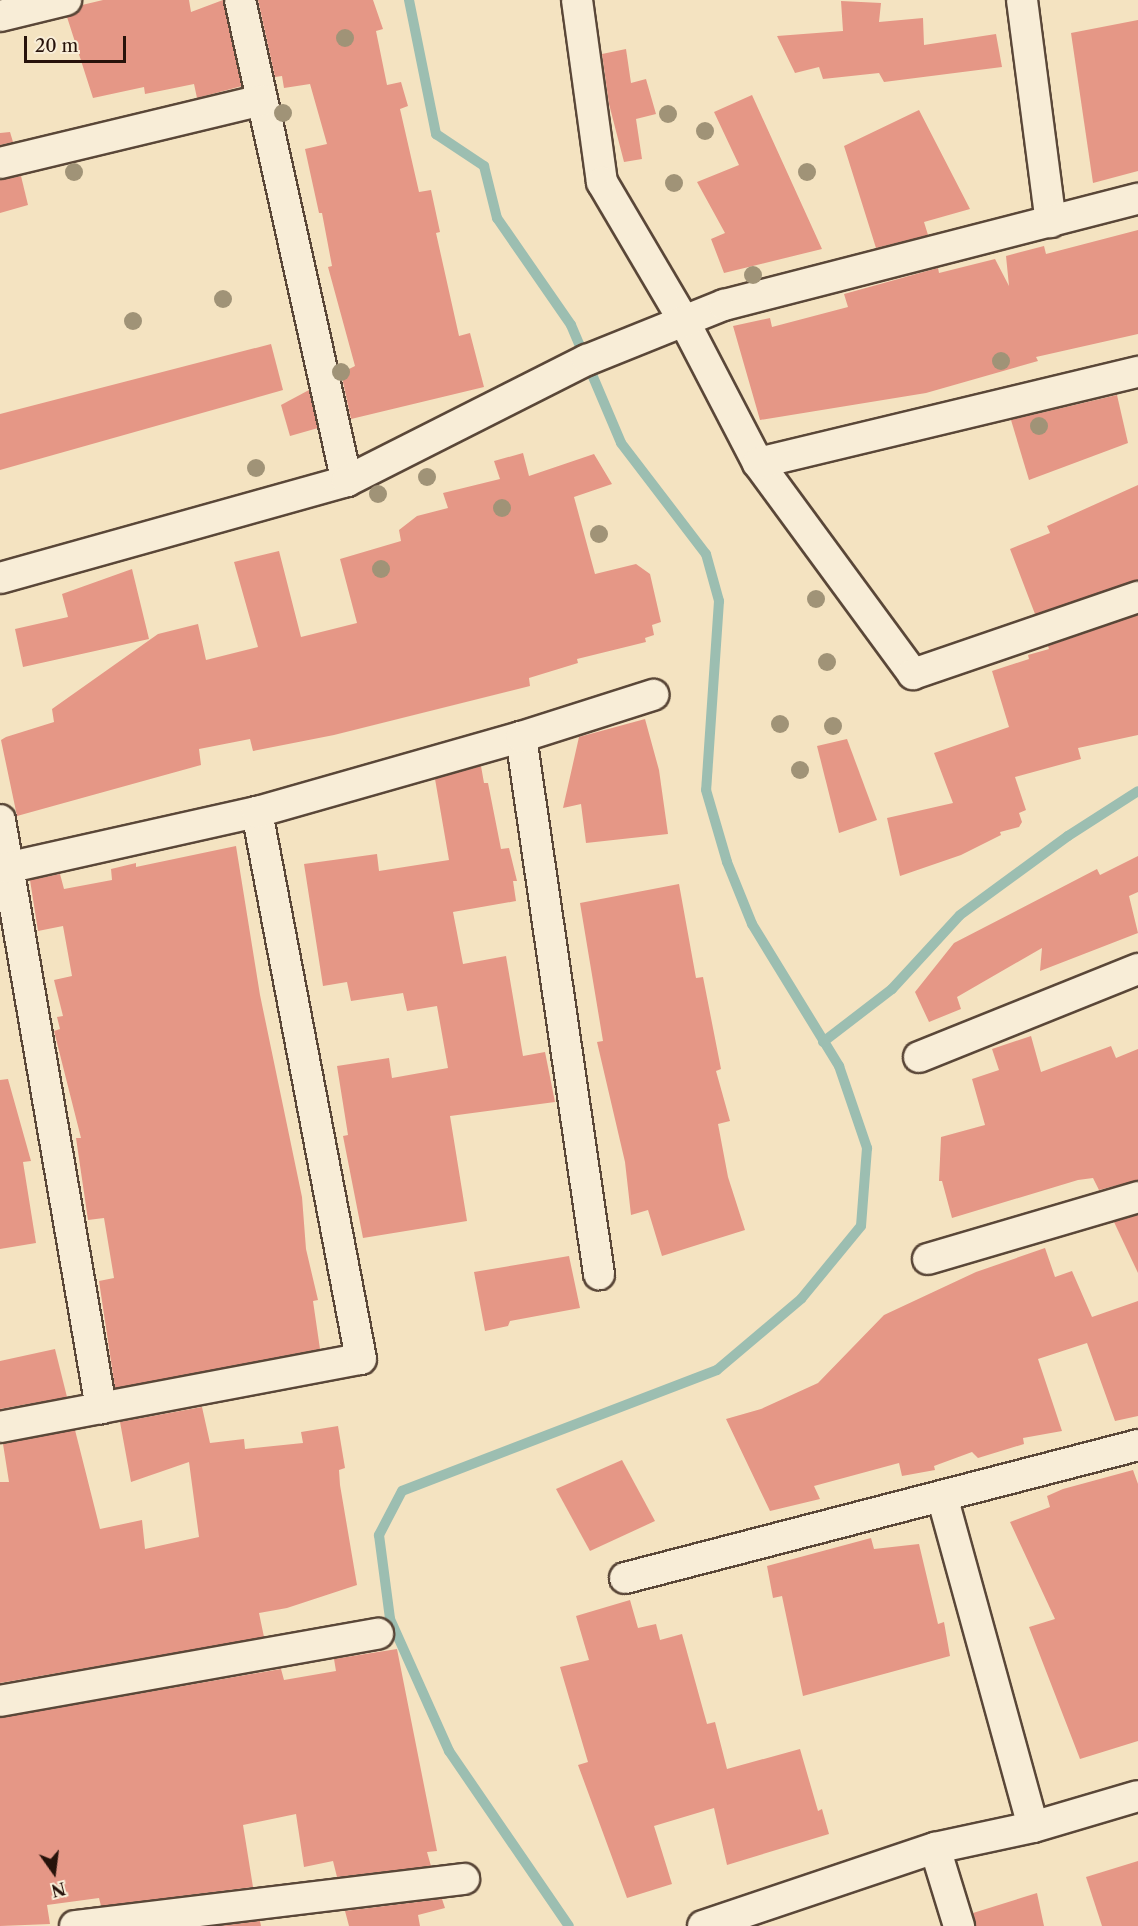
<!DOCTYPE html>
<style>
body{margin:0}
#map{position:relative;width:1138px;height:1926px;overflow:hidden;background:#f4e3c1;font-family:"Libre Caslon Text",serif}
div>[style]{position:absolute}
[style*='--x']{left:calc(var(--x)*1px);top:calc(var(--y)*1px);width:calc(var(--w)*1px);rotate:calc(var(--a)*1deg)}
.stream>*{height:10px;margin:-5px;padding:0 5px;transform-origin:5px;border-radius:5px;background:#9cbeb1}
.building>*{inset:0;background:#e59786}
.roads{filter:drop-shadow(2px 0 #5a4738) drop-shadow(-2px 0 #5a4738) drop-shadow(0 2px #5a4738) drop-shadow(0 -2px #5a4738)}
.minor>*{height:30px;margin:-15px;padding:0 15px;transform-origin:15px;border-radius:15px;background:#f8edd7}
.trees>*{width:18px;height:18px;margin:-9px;border-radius:50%;background:#a09377}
span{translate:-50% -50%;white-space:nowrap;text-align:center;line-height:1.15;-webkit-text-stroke:4.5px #f8edd7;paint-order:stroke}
.north{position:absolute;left:24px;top:1842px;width:60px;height:60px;-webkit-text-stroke:4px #f8edd7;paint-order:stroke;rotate:166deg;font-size:16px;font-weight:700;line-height:24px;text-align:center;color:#27130b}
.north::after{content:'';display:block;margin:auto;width:21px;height:27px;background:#27130b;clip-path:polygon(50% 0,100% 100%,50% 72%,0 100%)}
.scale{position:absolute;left:24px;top:36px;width:102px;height:27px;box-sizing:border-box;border:3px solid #27130b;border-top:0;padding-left:8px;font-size:18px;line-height:21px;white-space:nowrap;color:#27130b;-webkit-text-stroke:4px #f8edd7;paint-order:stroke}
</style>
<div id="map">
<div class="stream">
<div style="--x:409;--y:0;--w:137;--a:78.6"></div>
<div style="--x:436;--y:134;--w:58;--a:33.7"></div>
<div style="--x:484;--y:166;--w:54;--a:76"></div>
<div style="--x:497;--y:218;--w:130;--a:55.3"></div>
<div style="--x:571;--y:325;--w:128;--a:67"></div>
<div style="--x:621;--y:443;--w:140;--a:52.6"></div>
<div style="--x:706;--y:554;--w:49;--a:74.5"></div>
<div style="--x:719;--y:601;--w:189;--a:93.9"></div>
<div style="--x:706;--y:790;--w:75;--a:73.7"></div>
<div style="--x:727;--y:862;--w:67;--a:68"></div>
<div style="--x:752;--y:924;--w:167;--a:58.5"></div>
<div style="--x:839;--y:1066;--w:87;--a:71.1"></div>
<div style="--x:867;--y:1148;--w:78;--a:94.4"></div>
<div style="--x:861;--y:1226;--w:94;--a:129.4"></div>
<div style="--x:801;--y:1299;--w:110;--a:139.8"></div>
<div style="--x:717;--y:1370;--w:337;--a:159"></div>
<div style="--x:402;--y:1491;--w:50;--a:117.6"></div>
<div style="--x:379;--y:1535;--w:85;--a:82.5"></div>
<div style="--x:390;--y:1619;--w:145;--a:65.9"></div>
<div style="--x:449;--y:1751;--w:212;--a:55.6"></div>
<div style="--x:823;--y:1042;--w:87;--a:-37.5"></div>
<div style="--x:892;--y:989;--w:100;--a:-47.4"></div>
<div style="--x:960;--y:915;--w:134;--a:-36.2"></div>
<div style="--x:1068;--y:836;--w:83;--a:-32.7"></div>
</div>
<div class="building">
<div style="clip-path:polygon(103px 0,189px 0,191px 12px,223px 0,242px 86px,197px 98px,194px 84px,145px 94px,144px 87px,93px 98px,67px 17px,82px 5px)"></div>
<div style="clip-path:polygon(258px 0,373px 0,383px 29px,376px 31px,387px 85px,401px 82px,408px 106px,400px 109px,419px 192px,431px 190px,440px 232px,436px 233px,459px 336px,470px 333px,484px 387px,351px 419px,341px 373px,355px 366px,328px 267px,332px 266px,322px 213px,319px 213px,305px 149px,327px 144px,310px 84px,284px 88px,282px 76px,275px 77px)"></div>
<div style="clip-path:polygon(841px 1px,881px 3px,879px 22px,923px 18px,924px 45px,996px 34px,1002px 67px,884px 82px,879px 73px,823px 79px,819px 67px,795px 73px,777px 36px,843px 31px)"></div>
<div style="clip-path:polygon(1138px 20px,1138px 171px,1093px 183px,1071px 33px)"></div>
<div style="clip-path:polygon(626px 49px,631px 83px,646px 79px,656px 114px,636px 119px,642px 159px,624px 162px,609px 104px,602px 54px)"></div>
<div style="clip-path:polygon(752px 95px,822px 249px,724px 273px,711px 239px,725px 233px,697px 182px,739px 165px,714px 112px)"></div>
<div style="clip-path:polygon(919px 110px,970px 209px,924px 222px,928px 235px,876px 248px,844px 146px)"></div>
<div style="clip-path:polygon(10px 132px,13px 142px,0 145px,0 133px)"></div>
<div style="clip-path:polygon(21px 176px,28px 205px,0 213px,0 180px)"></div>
<div style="clip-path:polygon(1138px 230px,1138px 334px,1036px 357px,1038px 361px,926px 393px,760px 420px,733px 326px,770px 318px,772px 327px,848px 307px,844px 294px,938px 268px,939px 273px,995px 259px,1009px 286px,1006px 256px,1044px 246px,1046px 254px)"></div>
<div style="clip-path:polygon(271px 344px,283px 390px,0 470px,0 414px)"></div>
<div style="clip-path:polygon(309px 390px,318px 428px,290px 436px,281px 405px)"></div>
<div style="clip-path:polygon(1117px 395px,1128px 443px,1029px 480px,1011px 420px)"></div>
<div style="clip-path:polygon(523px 453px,529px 476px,594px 454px,612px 484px,574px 497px,595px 574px,636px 564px,650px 574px,661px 622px,652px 625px,654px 635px,645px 638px,646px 642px,577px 659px,578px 663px,529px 678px,530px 686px,334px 735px,253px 751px,250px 739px,199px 749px,201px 765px,17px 816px,1px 740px,6px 737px,54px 722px,52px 709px,158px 634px,198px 624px,206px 660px,258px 647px,234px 562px,279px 551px,301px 637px,357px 623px,340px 559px,401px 541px,399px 530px,417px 516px,448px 508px,443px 493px,500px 479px,494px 461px)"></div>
<div style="clip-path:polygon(1138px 485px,1138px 580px,1035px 614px,1010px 549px,1050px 533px,1047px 526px)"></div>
<div style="clip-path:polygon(132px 569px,149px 639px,23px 667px,15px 629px,68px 617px,62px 594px)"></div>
<div style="clip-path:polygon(1138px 615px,1138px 735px,1078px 748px,1081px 759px,1015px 777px,1026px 810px,1019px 813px,1022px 822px,1019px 827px,1000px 832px,1001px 835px,961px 855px,900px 876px,887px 818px,953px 803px,934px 753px,1009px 727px,992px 671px,1029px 659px,1028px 655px,1049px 649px,1048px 646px)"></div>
<div style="clip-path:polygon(645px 719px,659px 770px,668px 834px,586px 843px,581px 804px,563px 808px,579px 737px)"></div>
<div style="clip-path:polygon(847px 739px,877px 820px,839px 833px,817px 746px)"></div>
<div style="clip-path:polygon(481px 766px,484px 783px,488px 783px,501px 849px,509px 848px,517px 881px,513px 881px,516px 901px,453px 912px,463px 964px,506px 956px,523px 1056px,545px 1052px,555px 1102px,450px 1116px,467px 1221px,363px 1238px,343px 1136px,348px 1135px,337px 1066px,389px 1058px,392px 1078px,448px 1068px,437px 1006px,407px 1011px,403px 993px,351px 1001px,347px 982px,323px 986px,304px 864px,377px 854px,379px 871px,449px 860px,435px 779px)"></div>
<div style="clip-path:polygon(236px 846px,260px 995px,302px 1197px,306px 1249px,318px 1300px,313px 1301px,320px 1349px,115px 1388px,99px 1281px,114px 1278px,104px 1218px,88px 1220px,76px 1138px,81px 1138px,54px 1031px,60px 1029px,57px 1017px,63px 1016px,54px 980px,72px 976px,63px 926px,38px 931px,30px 880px,60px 874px,64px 889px,112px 880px,111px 869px,136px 863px,136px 867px)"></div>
<div style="clip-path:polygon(1138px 856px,1138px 892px,1129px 896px,1138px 933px,1040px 971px,1042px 948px,957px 997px,961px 1009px,929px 1022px,915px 992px,954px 943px,1097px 869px,1100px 875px)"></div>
<div style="clip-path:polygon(679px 884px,696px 978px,703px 977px,721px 1069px,716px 1071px,730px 1121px,718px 1124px,728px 1177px,745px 1230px,662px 1256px,648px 1210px,631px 1215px,625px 1162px,597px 1042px,603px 1041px,580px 903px)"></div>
<div style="clip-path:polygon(1031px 1036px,1041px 1072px,1111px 1046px,1116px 1058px,1138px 1049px,1138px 1180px,1099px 1190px,1093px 1178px,1078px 1180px,952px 1218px,942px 1181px,939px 1181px,941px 1137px,985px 1125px,972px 1079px,999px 1070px,992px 1049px)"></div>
<div style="clip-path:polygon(8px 1079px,31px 1161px,23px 1162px,36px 1243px,0 1249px,0 1080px)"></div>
<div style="clip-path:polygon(1138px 1215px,1138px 1273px,1114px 1222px)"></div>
<div style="clip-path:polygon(1045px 1248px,1055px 1277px,1072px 1271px,1092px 1317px,1138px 1301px,1138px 1416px,1115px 1421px,1087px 1343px,1038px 1359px,1062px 1431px,1023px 1438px,1024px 1444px,978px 1458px,972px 1452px,934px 1466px,935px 1470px,902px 1476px,899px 1463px,814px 1486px,820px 1499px,770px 1511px,726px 1419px,761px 1409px,818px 1383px,884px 1315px,976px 1272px)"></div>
<div style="clip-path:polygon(569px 1256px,580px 1308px,510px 1321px,508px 1326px,485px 1331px,474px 1272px)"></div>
<div style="clip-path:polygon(55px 1349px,67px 1397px,0 1409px,0 1361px)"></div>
<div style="clip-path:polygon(202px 1407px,210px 1443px,244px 1439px,245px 1449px,303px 1443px,301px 1432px,338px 1426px,345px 1468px,339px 1470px,340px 1485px,357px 1585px,287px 1608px,259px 1613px,264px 1637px,0 1683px,0 1482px,9px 1482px,3px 1444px,75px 1430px,100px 1529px,142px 1520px,145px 1549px,199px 1537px,189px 1462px,131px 1482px,120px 1422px)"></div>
<div style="clip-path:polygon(622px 1460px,655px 1521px,590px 1551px,556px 1489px)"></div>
<div style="clip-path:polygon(1133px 1470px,1138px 1484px,1138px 1741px,1080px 1759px,1029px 1627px,1055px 1619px,1010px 1522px,1050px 1507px,1047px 1496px,1063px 1489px)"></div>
<div style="clip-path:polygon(871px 1538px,874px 1549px,919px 1544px,938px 1624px,944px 1622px,950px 1656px,803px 1696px,782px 1596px,773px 1598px,767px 1566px)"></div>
<div style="clip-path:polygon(630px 1600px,638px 1628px,656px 1624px,660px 1640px,682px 1634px,707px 1724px,715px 1722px,727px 1769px,800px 1749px,818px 1811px,822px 1809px,829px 1834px,727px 1865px,714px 1808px,654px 1826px,672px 1884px,627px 1898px,578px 1765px,588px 1762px,560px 1667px,589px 1660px,576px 1616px)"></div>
<div style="clip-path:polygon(397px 1649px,437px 1851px,427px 1852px,431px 1866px,337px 1877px,333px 1861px,304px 1867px,296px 1814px,243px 1825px,253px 1887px,101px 1906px,99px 1898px,47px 1905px,50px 1924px,0 1926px,0 1718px,281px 1669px,284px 1680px,336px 1671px,334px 1659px)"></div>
<div style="clip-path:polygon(1138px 1861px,1138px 1926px,1102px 1926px,1086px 1877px)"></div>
<div style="clip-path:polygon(1037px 1893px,1044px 1926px,976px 1926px,973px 1913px)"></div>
<div style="clip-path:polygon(442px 1899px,445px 1908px,418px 1915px,420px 1926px,349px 1926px,345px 1911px)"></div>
<div style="clip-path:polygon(260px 1921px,261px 1926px,219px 1926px)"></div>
</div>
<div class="roads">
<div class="minor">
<div style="--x:240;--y:0;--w:493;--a:77.5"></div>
<div style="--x:577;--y:0;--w:184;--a:82.2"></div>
<div style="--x:602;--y:182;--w:161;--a:59.5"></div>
<div style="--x:684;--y:321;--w:160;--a:62.5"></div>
<div style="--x:758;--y:463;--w:262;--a:53.7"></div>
<div style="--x:913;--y:674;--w:238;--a:-18.9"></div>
<div style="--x:1022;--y:0;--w:224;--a:82.6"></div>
<div style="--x:0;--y:16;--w:68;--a:-13.6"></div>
<div style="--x:0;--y:163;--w:269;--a:-13.5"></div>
<div style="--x:758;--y:463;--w:391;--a:-13.5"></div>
<div style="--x:0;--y:578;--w:360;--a:-15.6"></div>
<div style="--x:347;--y:481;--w:269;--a:-26.8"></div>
<div style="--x:587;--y:360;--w:148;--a:-21.9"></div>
<div style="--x:724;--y:305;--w:427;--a:-14.4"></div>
<div style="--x:521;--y:737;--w:543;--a:81.74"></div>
<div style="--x:0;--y:820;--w:597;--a:80.25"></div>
<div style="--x:6;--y:868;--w:257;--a:-12.6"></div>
<div style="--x:919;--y:1057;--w:236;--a:-21.9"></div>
<div style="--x:928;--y:1259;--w:219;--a:-16.4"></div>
<div style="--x:0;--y:1427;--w:367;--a:-10.7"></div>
<div style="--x:361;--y:1359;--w:557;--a:-100.77"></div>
<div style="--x:257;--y:812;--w:274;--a:-15.9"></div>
<div style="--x:521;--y:737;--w:139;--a:-17.7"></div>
<div style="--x:942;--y:1496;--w:343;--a:74.6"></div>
<div style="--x:625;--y:1578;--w:530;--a:-14.53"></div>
<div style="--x:0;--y:1701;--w:384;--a:-10.1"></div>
<div style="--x:935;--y:1848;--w:82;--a:72.9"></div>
<div style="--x:75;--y:1926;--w:392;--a:-6.9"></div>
<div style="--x:703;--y:1926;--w:245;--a:-18.6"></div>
<div style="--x:935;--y:1848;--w:100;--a:-12.1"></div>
<div style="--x:1033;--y:1827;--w:109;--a:-16.4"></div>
</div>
</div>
<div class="trees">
<div style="left:345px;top:38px"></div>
<div style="left:283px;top:113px"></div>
<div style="left:668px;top:114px"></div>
<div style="left:705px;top:131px"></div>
<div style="left:74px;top:172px"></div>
<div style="left:807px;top:172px"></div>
<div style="left:674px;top:183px"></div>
<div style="left:753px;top:275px"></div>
<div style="left:223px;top:299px"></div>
<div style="left:133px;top:321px"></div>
<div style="left:1001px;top:361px"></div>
<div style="left:341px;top:372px"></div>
<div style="left:1039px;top:426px"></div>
<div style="left:256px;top:468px"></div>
<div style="left:427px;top:477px"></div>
<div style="left:378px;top:494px"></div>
<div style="left:502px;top:508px"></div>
<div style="left:599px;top:534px"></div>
<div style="left:381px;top:569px"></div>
<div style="left:816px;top:599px"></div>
<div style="left:827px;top:662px"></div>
<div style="left:780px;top:724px"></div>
<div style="left:833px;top:726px"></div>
<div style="left:800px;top:770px"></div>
</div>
<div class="north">N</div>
<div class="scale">20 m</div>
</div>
